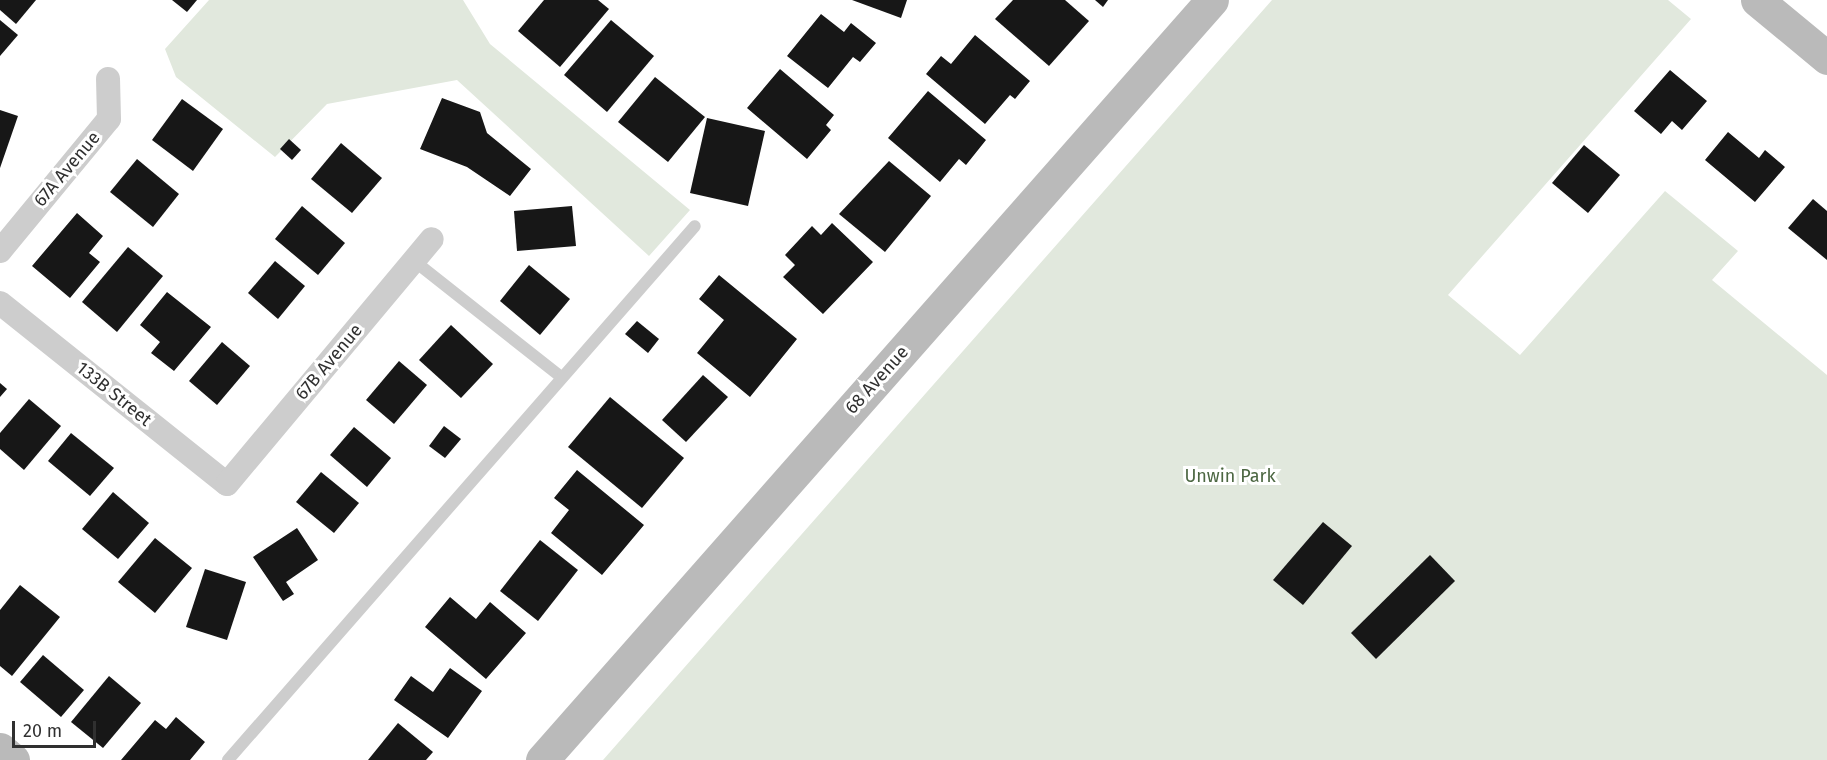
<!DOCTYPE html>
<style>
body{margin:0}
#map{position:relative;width:1827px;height:760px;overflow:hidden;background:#fff;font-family:"Fira Sans",sans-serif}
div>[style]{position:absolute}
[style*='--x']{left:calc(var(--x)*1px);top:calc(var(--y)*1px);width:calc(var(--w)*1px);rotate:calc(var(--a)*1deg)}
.green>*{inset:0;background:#e1e8dd}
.building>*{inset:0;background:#171717}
.lane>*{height:12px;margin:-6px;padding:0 6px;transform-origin:6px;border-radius:6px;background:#cdcdcd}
.street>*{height:24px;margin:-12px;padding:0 12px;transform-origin:12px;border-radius:12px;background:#cdcdcd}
.secondary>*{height:33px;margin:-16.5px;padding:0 16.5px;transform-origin:16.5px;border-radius:16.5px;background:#bababa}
span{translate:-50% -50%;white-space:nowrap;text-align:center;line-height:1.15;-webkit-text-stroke:6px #fff;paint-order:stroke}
.street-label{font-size:18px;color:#303030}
.park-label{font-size:18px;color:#4c6742}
.scale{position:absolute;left:12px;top:721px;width:84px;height:27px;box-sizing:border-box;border:3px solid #303030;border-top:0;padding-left:8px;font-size:18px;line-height:21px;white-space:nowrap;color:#303030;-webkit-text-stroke:4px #fff;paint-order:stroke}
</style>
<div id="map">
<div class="green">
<div style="clip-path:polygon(209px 0,463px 0,490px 44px,690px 210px,649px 256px,457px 80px,327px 104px,275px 157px,176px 77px,165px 49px)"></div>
<div style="clip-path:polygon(1272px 0,1668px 0,1691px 19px,1448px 295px,1520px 355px,1665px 191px,1738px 251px,1712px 280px,1827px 375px,1827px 760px,603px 760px)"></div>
</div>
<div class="building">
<div style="clip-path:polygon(0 0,36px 0,16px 24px,0 10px)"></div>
<div style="clip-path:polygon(172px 0,197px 0,187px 12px)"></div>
<div style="clip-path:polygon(544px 0,598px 0,609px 9px,560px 67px,518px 31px)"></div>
<div style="clip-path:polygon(852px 0,907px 0,901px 18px)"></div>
<div style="clip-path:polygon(1013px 0,1065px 0,1089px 21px,1049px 66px,995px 19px)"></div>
<div style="clip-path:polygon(1095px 0,1108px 0,1103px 7px)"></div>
<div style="clip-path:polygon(821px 14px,844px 32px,851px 23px,876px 43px,860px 62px,853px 57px,828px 88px,787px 56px)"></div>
<div style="clip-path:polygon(0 20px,18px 35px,0 56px)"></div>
<div style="clip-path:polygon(611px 20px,654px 56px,607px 112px,564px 75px)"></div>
<div style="clip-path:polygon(975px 35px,1030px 81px,1015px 99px,1010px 95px,985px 124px,926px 74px,941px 56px,951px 64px)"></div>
<div style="clip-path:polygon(780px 69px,834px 115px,826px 125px,831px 130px,807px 159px,747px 108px)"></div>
<div style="clip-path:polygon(1670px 70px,1707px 101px,1682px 130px,1672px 121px,1661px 134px,1634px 111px)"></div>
<div style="clip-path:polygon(655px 77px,705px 117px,668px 162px,618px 122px)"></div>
<div style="clip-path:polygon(928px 91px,986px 140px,966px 165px,959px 159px,940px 182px,888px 138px)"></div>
<div style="clip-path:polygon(442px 98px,480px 112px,487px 133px,531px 169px,510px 196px,467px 167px,420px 149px)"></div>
<div style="clip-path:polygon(182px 99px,223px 129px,193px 171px,152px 140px)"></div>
<div style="clip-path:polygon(0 110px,18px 116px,0 168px)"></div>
<div style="clip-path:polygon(707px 118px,765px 131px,748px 206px,690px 193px)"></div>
<div style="clip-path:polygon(1728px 132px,1759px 158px,1765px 150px,1785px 167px,1755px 202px,1705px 160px)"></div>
<div style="clip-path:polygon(289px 139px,301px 150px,292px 160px,280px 149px)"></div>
<div style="clip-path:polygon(341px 143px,382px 178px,352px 213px,311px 179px)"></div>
<div style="clip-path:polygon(1584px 145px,1620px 175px,1588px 213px,1552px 183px)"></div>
<div style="clip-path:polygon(137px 159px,179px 194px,153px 227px,110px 192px)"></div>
<div style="clip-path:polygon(889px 161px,931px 196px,885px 252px,839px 214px)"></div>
<div style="clip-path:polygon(1813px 199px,1827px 211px,1827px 260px,1788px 228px)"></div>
<div style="clip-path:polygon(302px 206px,345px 243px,318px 275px,275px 239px)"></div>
<div style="clip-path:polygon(572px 206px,576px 246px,517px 251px,514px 211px)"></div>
<div style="clip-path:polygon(77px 213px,103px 236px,89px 253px,100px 262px,70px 298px,32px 266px)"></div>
<div style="clip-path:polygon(832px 223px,873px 262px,823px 314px,783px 277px,795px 265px,785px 255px,812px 226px,821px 235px)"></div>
<div style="clip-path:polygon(128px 247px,163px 276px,117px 332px,82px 302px)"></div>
<div style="clip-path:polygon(275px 261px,305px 286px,278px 319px,248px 293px)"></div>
<div style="clip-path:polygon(529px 265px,570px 299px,540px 335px,500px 301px)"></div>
<div style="clip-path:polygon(719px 275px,797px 339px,750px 397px,697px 353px,724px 320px,699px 299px)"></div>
<div style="clip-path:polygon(167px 292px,211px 327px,174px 371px,151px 353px,160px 342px,140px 325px)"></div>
<div style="clip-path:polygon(637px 321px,659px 339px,648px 353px,625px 334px)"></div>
<div style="clip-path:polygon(451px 325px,493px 364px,461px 398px,419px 360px)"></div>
<div style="clip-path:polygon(222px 342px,250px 366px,217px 405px,189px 381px)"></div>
<div style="clip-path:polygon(399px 361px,427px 385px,394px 424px,366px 400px)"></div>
<div style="clip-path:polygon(703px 375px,728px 397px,686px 442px,662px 420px)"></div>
<div style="clip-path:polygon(0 383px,7px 389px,0 397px)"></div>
<div style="clip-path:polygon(610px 397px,684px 458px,642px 508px,568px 447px)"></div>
<div style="clip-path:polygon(29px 399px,61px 426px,24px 470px,0 449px,0 433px)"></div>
<div style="clip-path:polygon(444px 426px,461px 439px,445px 458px,429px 446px)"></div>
<div style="clip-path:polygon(354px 427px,391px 458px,367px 487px,330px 455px)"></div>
<div style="clip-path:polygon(71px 433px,114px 468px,90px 496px,48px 461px)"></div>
<div style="clip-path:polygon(577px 470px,644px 525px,602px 575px,551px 533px,569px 510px,554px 498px)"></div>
<div style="clip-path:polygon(321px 472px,359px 503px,334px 533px,296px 502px)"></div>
<div style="clip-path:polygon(113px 492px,149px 523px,118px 559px,82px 529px)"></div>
<div style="clip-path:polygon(1323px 522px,1352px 546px,1303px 605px,1273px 580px)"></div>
<div style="clip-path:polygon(297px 528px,318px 560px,286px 582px,294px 594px,283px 601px,253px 557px)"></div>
<div style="clip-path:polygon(155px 538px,192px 568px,155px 613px,118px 582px)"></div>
<div style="clip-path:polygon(540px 540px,578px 570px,538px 621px,500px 591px)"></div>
<div style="clip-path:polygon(1430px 555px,1455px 581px,1376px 659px,1351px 633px)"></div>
<div style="clip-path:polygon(205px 569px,246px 582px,227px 640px,186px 627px)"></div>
<div style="clip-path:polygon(20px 585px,60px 617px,12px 676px,0 666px,0 610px)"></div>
<div style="clip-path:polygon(450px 597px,476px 619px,490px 602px,526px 633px,486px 679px,425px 627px)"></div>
<div style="clip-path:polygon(43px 655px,84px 690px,61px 717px,20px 682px)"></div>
<div style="clip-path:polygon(450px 668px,482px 691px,448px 738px,394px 700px,411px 676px,433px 692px)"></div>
<div style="clip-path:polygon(109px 676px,141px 703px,103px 748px,71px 722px)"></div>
<div style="clip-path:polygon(176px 717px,205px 742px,190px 760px,121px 760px,155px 720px,166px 729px)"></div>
<div style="clip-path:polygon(398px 723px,433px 752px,426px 760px,368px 760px)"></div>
</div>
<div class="lane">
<div style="--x:413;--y:260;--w:187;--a:38.3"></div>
<div style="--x:228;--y:760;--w:709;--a:-48.83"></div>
</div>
<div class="street">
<div style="--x:0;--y:251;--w:171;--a:-50.5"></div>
<div style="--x:109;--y:119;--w:40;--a:-91.4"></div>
<div style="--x:0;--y:303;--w:290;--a:38.6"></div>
<div style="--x:227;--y:484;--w:319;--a:-50.1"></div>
</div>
<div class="secondary">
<div style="--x:1757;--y:0;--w:91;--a:39.6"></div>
<div style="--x:0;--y:749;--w:17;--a:40"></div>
<div style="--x:542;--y:760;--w:1013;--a:-48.6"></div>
</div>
<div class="street-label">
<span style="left:67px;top:169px;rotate:-50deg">67A Avenue</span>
<span style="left:329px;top:362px;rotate:-50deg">67B Avenue</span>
<span style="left:877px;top:380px;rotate:-48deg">68 Avenue</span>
<span style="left:114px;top:394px;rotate:39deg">133B Street</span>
</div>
<div class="park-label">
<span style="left:1230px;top:476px">Unwin Park</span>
</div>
<div class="scale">20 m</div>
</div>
